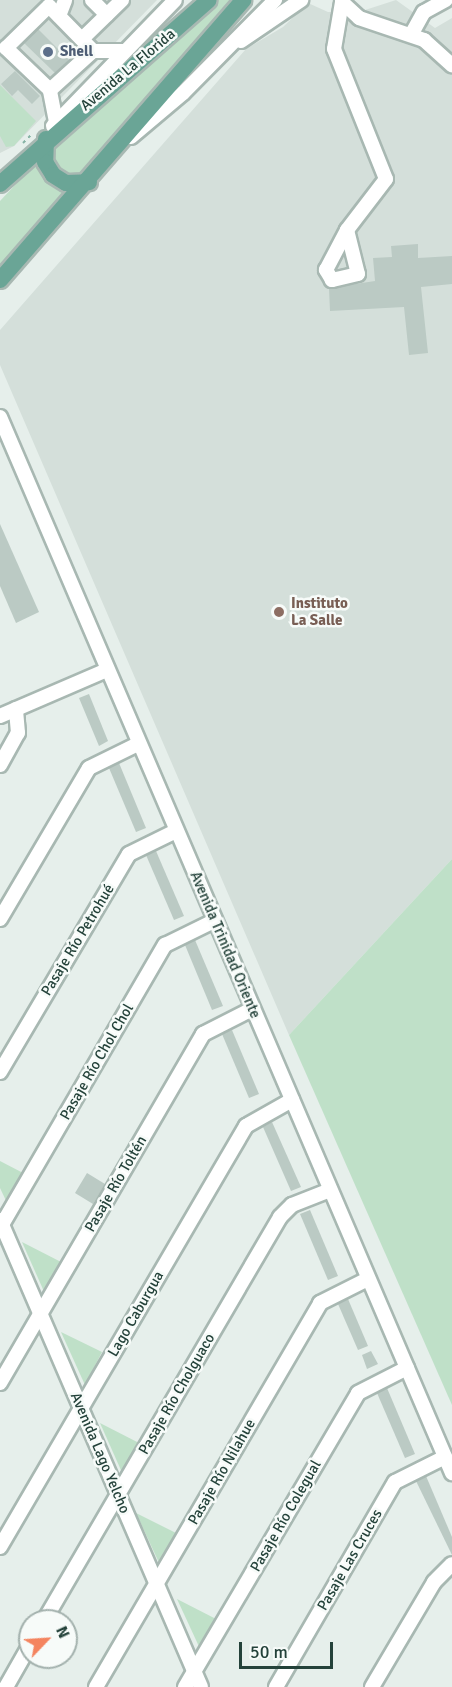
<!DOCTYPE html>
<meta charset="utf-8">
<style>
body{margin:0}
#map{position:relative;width:452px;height:1687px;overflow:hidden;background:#e6efeb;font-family:Signika,sans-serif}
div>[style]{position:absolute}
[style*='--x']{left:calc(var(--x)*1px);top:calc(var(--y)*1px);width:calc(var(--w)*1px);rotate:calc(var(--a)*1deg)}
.built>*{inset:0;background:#d4dfda}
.green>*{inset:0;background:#bfe0c8}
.building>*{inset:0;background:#bbcac4}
.path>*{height:2px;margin-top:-1px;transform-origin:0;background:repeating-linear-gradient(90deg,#86b3a5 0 3px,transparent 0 7.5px)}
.roads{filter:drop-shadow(2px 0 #a8b8b2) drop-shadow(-2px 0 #a8b8b2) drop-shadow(0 2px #a8b8b2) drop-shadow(0 -2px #a8b8b2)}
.minor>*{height:14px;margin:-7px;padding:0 7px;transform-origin:7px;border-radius:7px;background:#fff}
.major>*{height:16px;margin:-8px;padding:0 8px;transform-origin:8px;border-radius:8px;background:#6aa596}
.dots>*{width:16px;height:16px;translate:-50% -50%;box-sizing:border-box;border:3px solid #f7fbf9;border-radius:50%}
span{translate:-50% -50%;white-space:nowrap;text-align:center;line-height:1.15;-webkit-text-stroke:5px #f7fbf9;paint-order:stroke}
.service-label{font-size:15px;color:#4e5e75;font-weight:700}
.left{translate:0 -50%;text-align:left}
.street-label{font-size:15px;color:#24423a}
.education-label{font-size:15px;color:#785e54;font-weight:700}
.north{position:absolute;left:18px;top:1609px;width:60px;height:60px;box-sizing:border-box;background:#f7fbf9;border:2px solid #a3b1ad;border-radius:50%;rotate:65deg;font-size:16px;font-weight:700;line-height:24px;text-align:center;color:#24423a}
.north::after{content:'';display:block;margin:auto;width:21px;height:27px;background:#f4845f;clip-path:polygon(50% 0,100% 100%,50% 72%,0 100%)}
.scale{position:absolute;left:239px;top:1642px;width:94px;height:27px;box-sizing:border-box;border:3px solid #24423a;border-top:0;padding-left:8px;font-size:18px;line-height:21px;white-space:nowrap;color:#24423a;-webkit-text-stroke:4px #f7fbf9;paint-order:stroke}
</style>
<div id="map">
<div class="built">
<div style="clip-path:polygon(0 0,157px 0,14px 146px,0 153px)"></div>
<div style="clip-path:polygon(396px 0,435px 28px,452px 18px,452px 859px,289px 1035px,0 365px,0 330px,246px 49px,283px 27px,308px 3px,328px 12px,362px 11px)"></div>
</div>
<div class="green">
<div style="clip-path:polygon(217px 0,234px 0,0 266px,0 201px,50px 148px)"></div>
<div style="clip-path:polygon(0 85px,36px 121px,14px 146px,6px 147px,0 136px)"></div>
<div style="clip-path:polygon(452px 859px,452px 1405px,289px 1035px)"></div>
<div style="clip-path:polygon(0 1161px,25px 1174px,9px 1207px,0 1188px)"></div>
<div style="clip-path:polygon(22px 1242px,63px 1263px,46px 1296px)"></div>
<div style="clip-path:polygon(61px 1332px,102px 1352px,85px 1385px)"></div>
<div style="clip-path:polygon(100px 1423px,141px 1444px,124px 1477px)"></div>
<div style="clip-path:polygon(136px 1513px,178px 1534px,161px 1567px)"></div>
<div style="clip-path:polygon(177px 1599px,218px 1620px,202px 1653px)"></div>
</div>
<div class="building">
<div style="clip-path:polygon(38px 29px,69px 60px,55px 73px,24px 43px)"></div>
<div style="clip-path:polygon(15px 71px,40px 96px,32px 104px,18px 90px,12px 96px,1px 84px)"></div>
<div style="clip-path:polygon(418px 244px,418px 258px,452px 256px,452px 284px,421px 287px,428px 353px,409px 355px,404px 307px,330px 311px,329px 288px,375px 281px,373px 258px,392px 257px,391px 246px)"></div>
<div style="clip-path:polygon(0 524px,39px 612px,16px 623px,0 586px)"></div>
<div style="clip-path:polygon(89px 694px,108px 741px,99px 746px,79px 698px)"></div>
<div style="clip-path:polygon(119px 763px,146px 828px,136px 832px,109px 768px)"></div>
<div style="clip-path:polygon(156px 851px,184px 916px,174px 920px,146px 855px)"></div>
<div style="clip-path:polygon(195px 940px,223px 1006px,212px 1010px,185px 945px)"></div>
<div style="clip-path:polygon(232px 1030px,259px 1094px,249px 1098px,222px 1034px)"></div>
<div style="clip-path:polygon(272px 1122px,301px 1187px,291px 1191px,263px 1127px)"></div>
<div style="clip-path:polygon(87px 1173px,105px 1184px,93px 1204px,75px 1193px)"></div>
<div style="clip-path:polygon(310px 1210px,338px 1276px,328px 1280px,300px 1214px)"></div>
<div style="clip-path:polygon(348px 1299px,368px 1346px,358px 1350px,338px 1304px)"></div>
<div style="clip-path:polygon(371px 1351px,378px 1364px,367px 1369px,362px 1355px)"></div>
<div style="clip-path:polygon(387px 1388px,415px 1454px,405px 1458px,377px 1393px)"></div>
<div style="clip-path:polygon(426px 1476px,452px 1537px,452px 1555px,416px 1481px)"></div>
</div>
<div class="path">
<div style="--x:23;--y:143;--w:13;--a:-45"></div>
</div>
<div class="roads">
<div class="minor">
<div style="--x:92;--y:0;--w:21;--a:45"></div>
<div style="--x:59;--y:16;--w:17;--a:-69"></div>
<div style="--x:411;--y:35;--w:26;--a:-61"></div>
<div style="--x:424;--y:12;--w:25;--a:-29"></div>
<div style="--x:82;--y:39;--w:56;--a:-44.3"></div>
<div style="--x:241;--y:41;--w:73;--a:-34.3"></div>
<div style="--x:50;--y:90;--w:58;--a:-42.2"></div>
<div style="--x:93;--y:51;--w:30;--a:0"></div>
<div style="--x:56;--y:122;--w:33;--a:-101"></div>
<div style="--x:50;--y:90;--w:61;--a:-136.3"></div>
<div style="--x:6;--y:48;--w:60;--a:-44.3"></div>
<div style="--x:49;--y:6;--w:63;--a:45.6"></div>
<div style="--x:53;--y:126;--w:175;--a:-45.9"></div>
<div style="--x:131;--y:137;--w:68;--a:-40.2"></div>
<div style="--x:183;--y:93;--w:131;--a:-45.3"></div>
<div style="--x:347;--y:230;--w:64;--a:-52.6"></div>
<div style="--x:386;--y:179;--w:140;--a:-111.8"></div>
<div style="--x:334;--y:49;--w:48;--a:-80.3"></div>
<div style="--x:342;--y:2;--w:23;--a:43"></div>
<div style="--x:359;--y:18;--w:69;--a:18.7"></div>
<div style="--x:424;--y:40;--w:38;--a:42"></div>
<div style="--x:347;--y:230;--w:45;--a:76"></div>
<div style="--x:358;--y:274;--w:27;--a:167"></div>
<div style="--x:332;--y:280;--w:12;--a:-121"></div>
<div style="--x:326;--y:270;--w:45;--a:-62.3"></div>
<div style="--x:0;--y:417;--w:1149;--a:66.83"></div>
<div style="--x:0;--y:716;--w:116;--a:-23.3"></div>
<div style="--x:0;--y:765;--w:37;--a:-61"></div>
<div style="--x:18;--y:733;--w:24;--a:-95"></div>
<div style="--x:0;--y:919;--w:175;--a:-59.5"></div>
<div style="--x:89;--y:768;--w:55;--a:-26.1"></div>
<div style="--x:0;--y:1072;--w:253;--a:-59.4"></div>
<div style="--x:129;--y:854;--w:52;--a:-26.1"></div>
<div style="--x:0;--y:1220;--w:508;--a:66.71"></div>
<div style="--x:0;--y:1228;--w:328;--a:-59.8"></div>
<div style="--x:165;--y:945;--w:55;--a:-26.1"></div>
<div style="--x:0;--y:1383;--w:404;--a:-59.8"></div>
<div style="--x:203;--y:1034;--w:55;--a:-27"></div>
<div style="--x:0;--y:1547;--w:488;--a:-59.7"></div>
<div style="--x:246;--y:1126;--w:53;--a:-29.5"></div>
<div style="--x:44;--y:1621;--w:468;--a:-59.7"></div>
<div style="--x:280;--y:1217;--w:17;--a:-45"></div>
<div style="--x:292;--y:1205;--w:41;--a:-21.5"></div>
<div style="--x:6;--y:1687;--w:48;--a:-60.3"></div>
<div style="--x:96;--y:1687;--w:445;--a:-59.7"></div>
<div style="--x:320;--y:1303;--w:54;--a:-26.6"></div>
<div style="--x:185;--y:1687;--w:341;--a:-59.5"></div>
<div style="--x:358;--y:1393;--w:55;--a:-27"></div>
<div style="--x:276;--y:1687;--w:237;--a:-59.9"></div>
<div style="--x:395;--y:1482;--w:56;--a:-26.6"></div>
<div style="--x:372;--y:1687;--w:122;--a:-59.4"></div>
<div style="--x:434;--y:1582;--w:25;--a:-45"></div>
</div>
<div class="major">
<div style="--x:46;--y:139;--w:23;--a:92"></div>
<div style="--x:45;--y:162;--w:15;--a:58"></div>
<div style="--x:53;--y:175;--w:15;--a:32"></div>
<div style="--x:66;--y:183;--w:23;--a:-2"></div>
<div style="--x:0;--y:184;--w:278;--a:-41.4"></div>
<div style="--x:0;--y:280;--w:371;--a:-49"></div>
</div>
</div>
<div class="dots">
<div style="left:48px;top:52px;background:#5c6f8a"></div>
<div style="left:279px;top:612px;background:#8d6e63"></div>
</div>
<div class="service-label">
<span class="left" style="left:60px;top:52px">Shell</span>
</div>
<div class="street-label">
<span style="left:128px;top:70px;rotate:-40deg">Avenida La Florida</span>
<span style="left:78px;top:940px;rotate:-59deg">Pasaje Río Petrohué</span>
<span style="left:225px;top:945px;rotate:67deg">Avenida Trinidad Oriente</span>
<span style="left:97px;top:1062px;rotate:-60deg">Pasaje Río Chol Chol</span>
<span style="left:116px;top:1184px;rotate:-60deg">Pasaje Río Toltén</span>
<span style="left:136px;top:1314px;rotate:-60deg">Lago Caburgua</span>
<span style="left:177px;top:1394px;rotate:-60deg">Pasaje Río Cholguaco</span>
<span style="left:100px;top:1453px;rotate:67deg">Avenida Lago Yelcho</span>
<span style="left:222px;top:1472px;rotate:-60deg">Pasaje Río Nilahue</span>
<span style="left:286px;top:1516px;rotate:-60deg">Pasaje Río Colegual</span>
<span style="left:350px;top:1560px;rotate:-60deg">Pasaje Las Cruces</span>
</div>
<div class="education-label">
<span class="left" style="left:291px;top:612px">Instituto<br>La Salle</span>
</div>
<div class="north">N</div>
<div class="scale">50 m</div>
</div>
